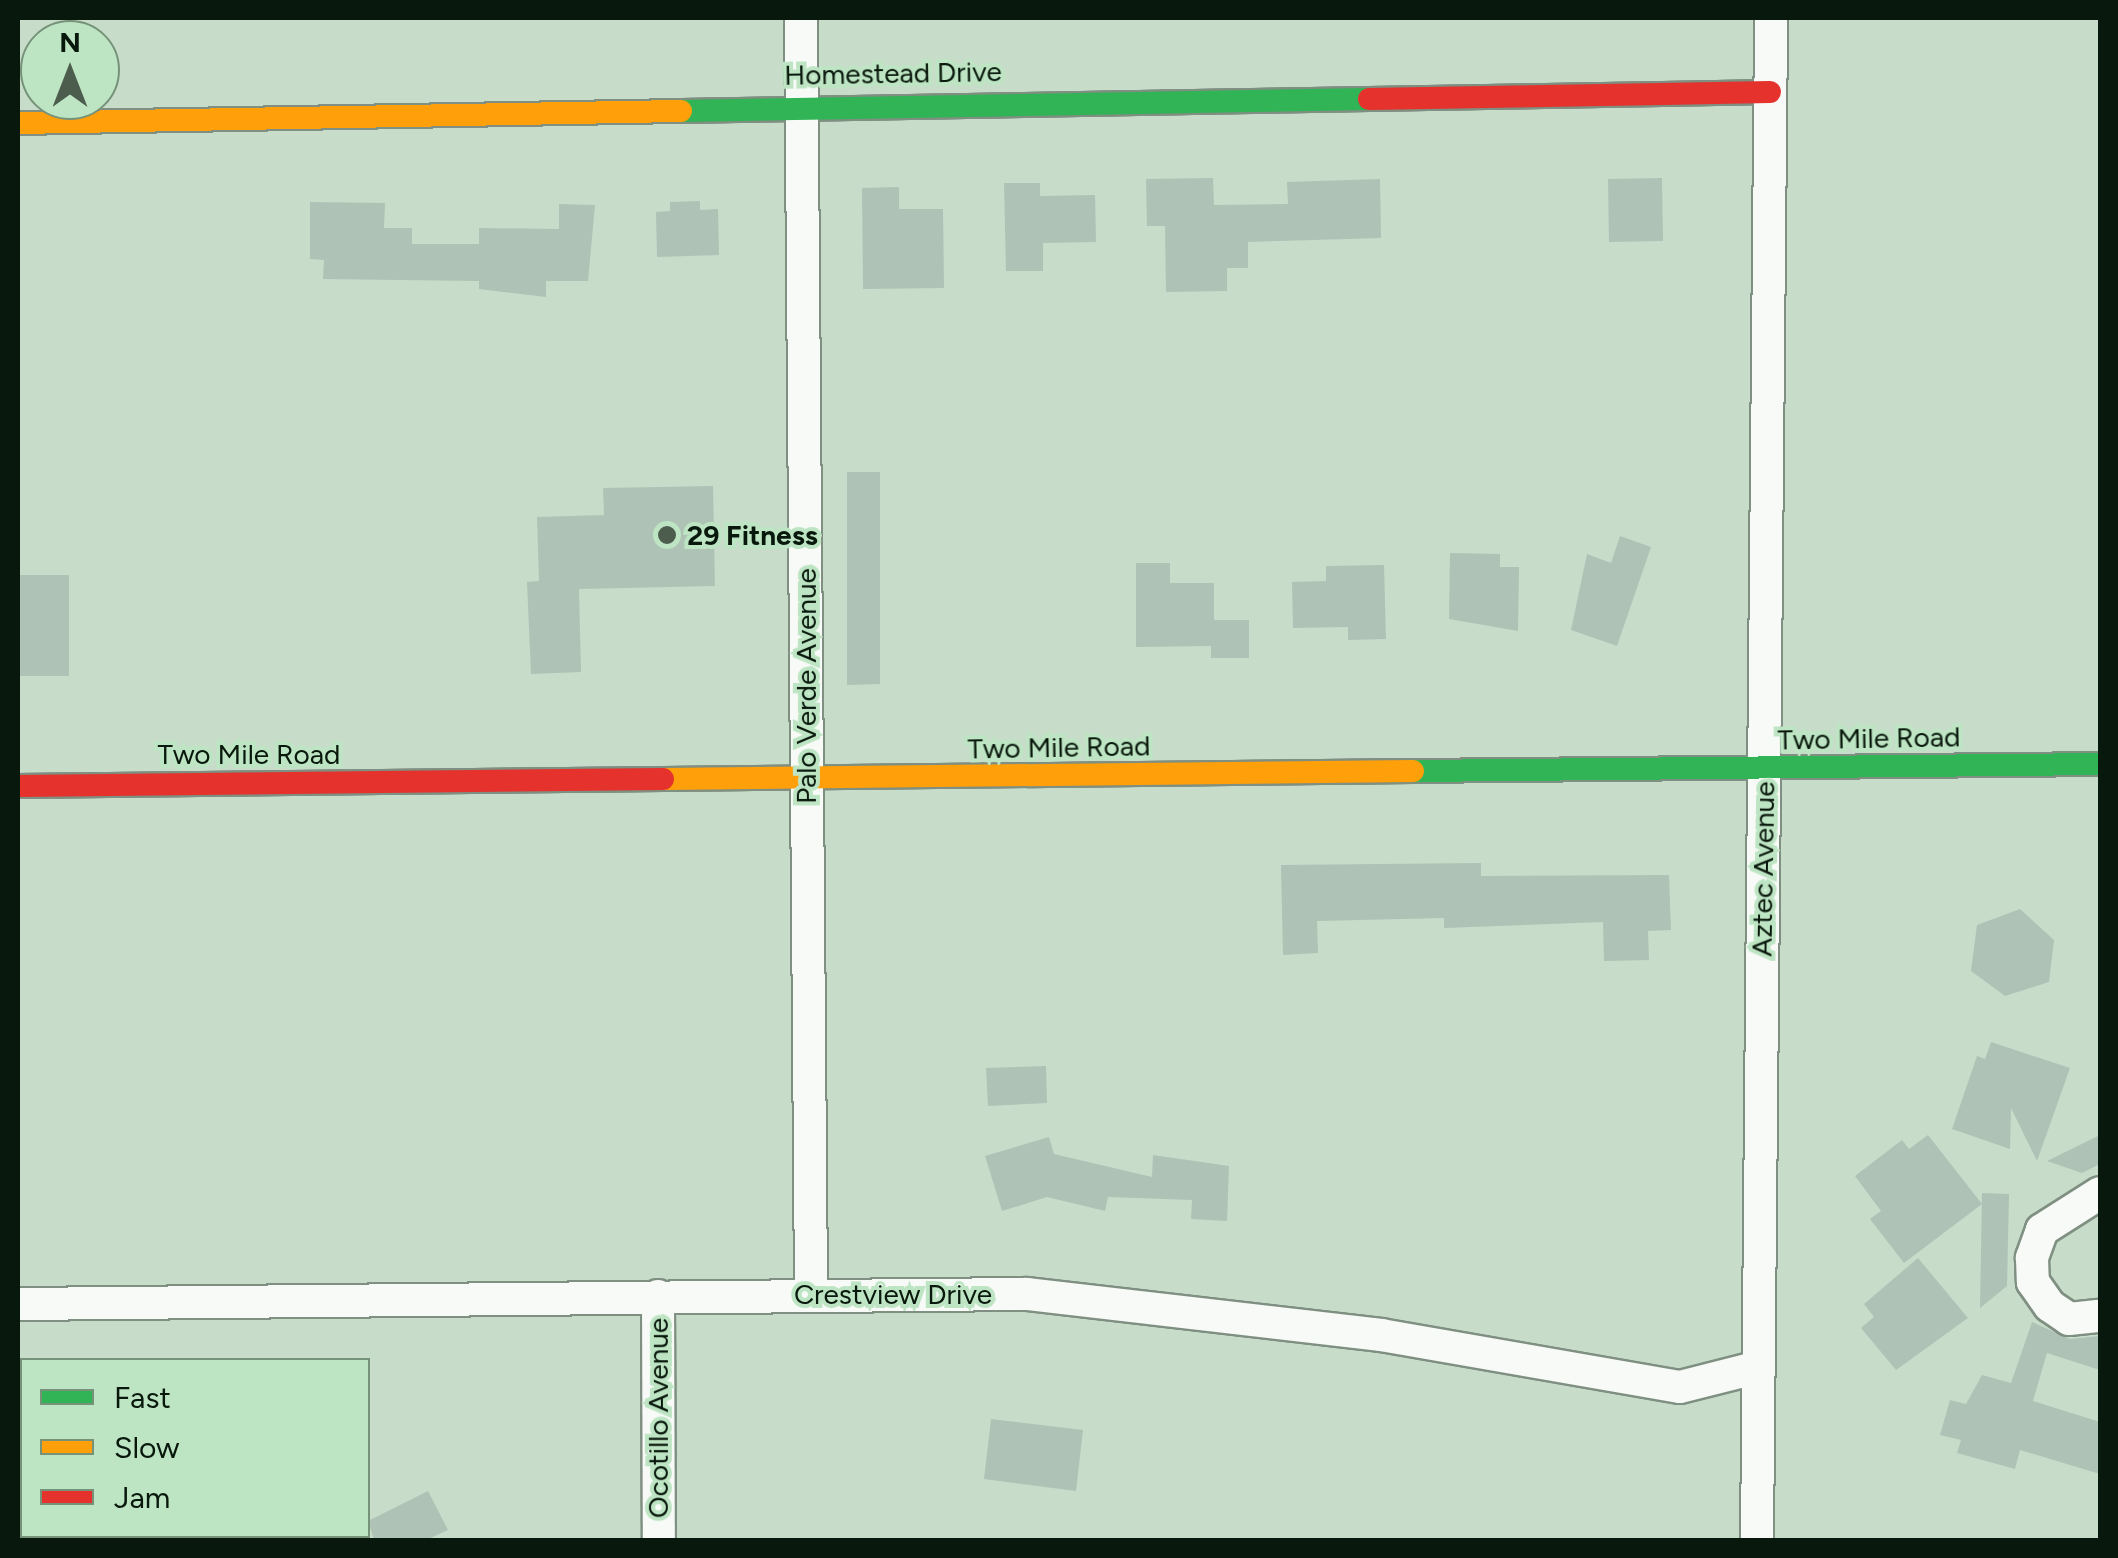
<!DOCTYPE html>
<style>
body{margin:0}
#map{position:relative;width:2118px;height:1558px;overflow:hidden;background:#c7dcc9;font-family:Figtree,sans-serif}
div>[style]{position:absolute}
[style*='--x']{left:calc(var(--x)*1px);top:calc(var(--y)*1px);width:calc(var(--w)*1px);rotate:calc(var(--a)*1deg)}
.building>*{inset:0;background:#afc2b6}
.roads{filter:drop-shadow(2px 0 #7f8f81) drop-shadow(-2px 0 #7f8f81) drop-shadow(0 2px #7f8f81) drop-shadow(0 -2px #7f8f81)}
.street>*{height:32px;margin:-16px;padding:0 16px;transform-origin:16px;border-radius:16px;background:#f7faf7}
.fast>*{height:22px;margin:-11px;padding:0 11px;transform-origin:11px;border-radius:11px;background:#30b455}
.slow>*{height:22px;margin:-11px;padding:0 11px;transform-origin:11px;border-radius:11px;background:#ff9f0a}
.jam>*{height:22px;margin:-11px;padding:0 11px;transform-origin:11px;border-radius:11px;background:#e5322d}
.dots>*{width:28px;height:28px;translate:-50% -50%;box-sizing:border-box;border:5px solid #bee5c3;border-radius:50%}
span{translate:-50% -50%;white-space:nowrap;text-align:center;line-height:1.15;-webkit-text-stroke:8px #bee5c3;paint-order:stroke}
.street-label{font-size:28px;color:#09180c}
.poi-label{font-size:28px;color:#09180c;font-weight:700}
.left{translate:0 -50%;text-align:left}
.frame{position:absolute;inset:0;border:20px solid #09180c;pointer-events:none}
.legend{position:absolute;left:20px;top:1358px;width:350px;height:180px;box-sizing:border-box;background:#bee5c3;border:2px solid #76937a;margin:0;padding:12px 18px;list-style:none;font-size:30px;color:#09180c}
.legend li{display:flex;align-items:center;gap:20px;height:50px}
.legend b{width:50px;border:2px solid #76937a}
.north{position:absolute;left:20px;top:20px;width:100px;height:100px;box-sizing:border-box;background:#bee5c3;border:2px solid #76937a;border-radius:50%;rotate:0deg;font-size:28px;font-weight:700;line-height:40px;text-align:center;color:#09180c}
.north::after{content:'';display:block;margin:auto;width:35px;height:45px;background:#4c5d4e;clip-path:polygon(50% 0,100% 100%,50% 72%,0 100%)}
</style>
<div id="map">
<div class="building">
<div style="clip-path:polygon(1213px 178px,1214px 205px,1288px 204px,1287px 182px,1380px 179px,1381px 238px,1248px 242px,1248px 268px,1227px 268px,1227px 291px,1166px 292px,1165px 226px,1147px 226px,1146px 179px)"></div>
<div style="clip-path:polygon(1662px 178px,1663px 241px,1609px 242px,1608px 179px)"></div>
<div style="clip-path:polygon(1004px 183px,1040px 183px,1040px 196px,1095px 195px,1096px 242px,1043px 243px,1043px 271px,1006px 271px)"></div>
<div style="clip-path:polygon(899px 187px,899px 209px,943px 209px,944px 288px,863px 289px,862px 188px)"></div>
<div style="clip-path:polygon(700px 201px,700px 210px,718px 209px,719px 255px,657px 257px,656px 212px,670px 211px,670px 202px)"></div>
<div style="clip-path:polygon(310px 202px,385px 203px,384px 228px,412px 228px,412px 244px,479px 244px,479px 228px,559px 229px,559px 204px,595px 205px,588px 281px,546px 281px,546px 297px,479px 289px,479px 281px,323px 279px,324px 260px,310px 259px)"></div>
<div style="clip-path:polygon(847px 472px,880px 472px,880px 684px,847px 685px)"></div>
<div style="clip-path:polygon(713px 486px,715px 586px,579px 589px,581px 672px,531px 674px,527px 582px,539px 581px,537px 517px,604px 515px,603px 488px)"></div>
<div style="clip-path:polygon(1620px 536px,1651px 547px,1617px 646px,1571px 630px,1587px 554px,1611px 563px)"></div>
<div style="clip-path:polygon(1450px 553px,1500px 554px,1500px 567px,1519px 567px,1518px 631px,1449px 619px)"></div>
<div style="clip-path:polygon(1136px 563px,1170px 563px,1170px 583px,1214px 583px,1214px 620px,1249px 620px,1249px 658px,1211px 658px,1211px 646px,1136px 647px)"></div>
<div style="clip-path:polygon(1384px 565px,1386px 639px,1348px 640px,1348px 627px,1293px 628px,1292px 582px,1326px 581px,1326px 566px)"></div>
<div style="clip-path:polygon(18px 575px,69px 575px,69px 676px,18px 676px)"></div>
<div style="clip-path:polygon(1481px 863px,1481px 876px,1669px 875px,1671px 930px,1648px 931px,1649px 960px,1604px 961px,1603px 922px,1444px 928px,1444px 918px,1317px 921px,1318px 953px,1283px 955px,1281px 865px)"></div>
<div style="clip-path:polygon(2020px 909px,2054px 940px,2049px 982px,2005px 996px,1971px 971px,1977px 925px)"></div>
<div style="clip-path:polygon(1991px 1042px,2070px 1068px,2037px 1161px,2011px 1108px,2010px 1149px,1952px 1129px,1977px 1056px,1985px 1059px)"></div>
<div style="clip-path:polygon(1046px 1066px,1047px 1103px,988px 1106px,986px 1068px)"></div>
<div style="clip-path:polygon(1928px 1135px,1982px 1204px,1904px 1263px,1870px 1219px,1881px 1211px,1855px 1176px,1902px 1140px,1909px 1149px)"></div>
<div style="clip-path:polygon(2100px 1135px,2100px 1164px,2082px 1173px,2047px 1161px)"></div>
<div style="clip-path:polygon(1049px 1137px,1054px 1154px,1152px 1177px,1153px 1155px,1229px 1166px,1227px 1221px,1191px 1219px,1192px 1200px,1108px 1197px,1105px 1211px,1047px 1197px,1002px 1211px,985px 1156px)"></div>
<div style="clip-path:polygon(1982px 1193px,2009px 1194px,2007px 1286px,1980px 1308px)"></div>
<div style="clip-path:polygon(1918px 1258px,1968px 1318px,1896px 1370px,1861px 1328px,1874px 1317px,1864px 1304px)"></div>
<div style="clip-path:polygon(2032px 1322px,2070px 1339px,2100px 1336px,2100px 1370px,2047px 1353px,2033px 1401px,2100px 1422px,2100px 1474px,2020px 1450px,2015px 1469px,1957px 1453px,1961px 1440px,1940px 1435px,1950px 1400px,1966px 1404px,1982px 1375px,2011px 1383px)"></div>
<div style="clip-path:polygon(991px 1419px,1083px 1430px,1076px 1491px,984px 1479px)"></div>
<div style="clip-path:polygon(428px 1491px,448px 1530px,426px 1540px,374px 1540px,368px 1521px)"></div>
</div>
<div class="roads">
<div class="street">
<div style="--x:801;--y:18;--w:1276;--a:89.55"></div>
<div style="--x:2100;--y:1193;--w:69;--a:147.5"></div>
<div style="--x:2042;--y:1230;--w:30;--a:110"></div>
<div style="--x:2032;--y:1258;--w:24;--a:88"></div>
<div style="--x:2033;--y:1282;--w:29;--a:55"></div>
<div style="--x:2050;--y:1306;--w:23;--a:34"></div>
<div style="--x:2069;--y:1319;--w:31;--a:-6"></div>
<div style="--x:658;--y:1296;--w:244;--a:89.8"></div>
<div style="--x:18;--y:1304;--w:1009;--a:-0.57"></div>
<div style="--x:1027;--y:1294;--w:356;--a:6.6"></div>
<div style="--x:1381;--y:1335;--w:303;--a:9.9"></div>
<div style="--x:1680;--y:1387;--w:81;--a:-14.2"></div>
<div style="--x:1757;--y:1540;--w:1522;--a:-89.47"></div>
</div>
<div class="fast">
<div style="--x:681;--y:111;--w:688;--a:-1"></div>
<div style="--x:1413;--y:771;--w:687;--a:-0.58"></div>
</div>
<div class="slow">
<div style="--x:18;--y:123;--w:663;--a:-1.04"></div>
<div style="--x:663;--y:779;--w:750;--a:-0.61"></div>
</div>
<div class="jam">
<div style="--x:1369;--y:99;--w:401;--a:-1"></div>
<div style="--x:18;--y:786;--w:645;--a:-0.62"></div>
</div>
</div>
<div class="dots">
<div style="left:667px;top:535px;background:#4c5d4e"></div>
</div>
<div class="street-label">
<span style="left:893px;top:73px;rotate:-1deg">Homestead Drive</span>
<span style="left:806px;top:686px;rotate:-90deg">Palo Verde Avenue</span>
<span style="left:1869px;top:738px;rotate:-1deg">Two Mile Road</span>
<span style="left:1059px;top:747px;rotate:-1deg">Two Mile Road</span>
<span style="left:249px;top:754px">Two Mile Road</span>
<span style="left:1763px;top:869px;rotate:-89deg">Aztec Avenue</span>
<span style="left:893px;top:1294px">Crestview Drive</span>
<span style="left:658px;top:1418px;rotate:-90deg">Ocotillo Avenue</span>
</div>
<div class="poi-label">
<span class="left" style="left:687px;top:535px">29 Fitness</span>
</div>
<div class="frame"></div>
<ul class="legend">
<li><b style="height:12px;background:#30b455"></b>Fast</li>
<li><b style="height:12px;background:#ff9f0a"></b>Slow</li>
<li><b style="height:12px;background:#e5322d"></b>Jam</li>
</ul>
<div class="north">N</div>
</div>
